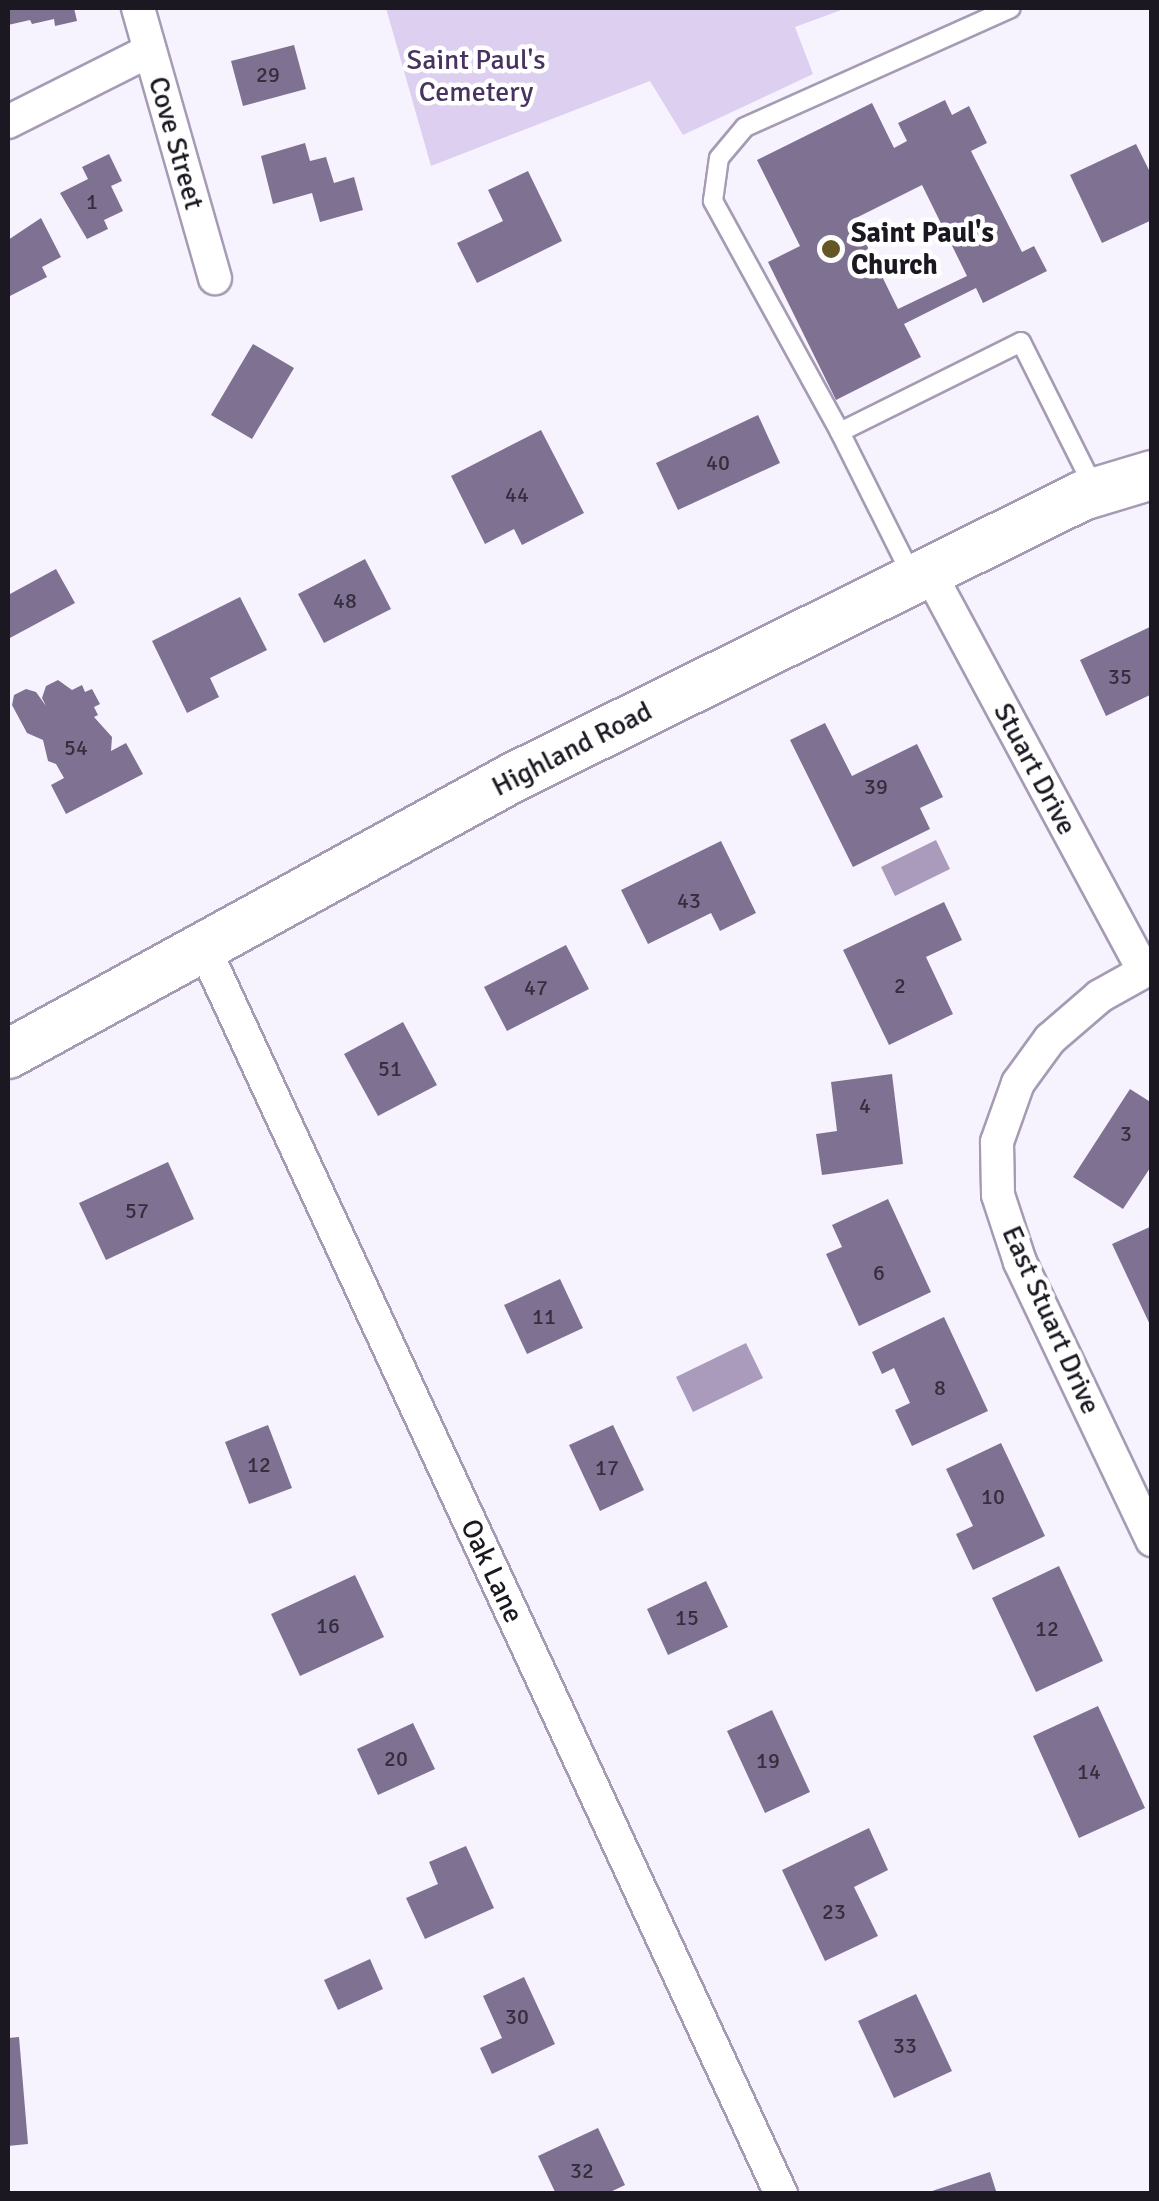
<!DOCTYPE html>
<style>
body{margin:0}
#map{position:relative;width:1159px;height:2201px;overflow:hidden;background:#f7f3fe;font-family:Signika,sans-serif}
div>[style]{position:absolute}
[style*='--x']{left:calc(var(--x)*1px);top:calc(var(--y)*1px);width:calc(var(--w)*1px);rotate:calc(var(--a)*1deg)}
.green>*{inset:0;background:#ddcfef}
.water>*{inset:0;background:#aa9bbd}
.building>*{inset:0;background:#7f7191}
.roads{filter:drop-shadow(2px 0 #a69bb5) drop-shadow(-2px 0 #a69bb5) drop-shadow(0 2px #a69bb5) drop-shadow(0 -2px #a69bb5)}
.lane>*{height:18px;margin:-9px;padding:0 9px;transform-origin:9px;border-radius:9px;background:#fff}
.street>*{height:32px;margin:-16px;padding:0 16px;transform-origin:16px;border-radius:16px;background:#fff}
.secondary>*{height:48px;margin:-24px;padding:0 24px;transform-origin:24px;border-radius:24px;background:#fff}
.dots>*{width:28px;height:28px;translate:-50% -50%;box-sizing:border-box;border:5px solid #fff;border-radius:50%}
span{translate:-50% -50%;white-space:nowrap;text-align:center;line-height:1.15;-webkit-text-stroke:9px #fff;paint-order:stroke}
.number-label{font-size:22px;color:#352e3e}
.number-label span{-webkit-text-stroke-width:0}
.park-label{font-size:28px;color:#473260}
.street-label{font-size:28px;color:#1c1822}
.poi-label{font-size:28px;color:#1c1822;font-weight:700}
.left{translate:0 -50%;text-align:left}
.frame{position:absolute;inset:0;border:10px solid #1c1822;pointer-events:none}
</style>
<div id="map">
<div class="green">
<div style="clip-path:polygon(386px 8px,847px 8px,795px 27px,813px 74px,683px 135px,650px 81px,431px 166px)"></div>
</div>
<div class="water">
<div style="clip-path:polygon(936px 840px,950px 869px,895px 896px,881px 867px)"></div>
<div style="clip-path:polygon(746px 1343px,763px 1378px,693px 1412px,676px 1377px)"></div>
</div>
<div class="building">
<div style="clip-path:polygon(8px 8px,74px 8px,77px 21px,55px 26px,54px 19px,32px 24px,30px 20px,8px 25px)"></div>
<div style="clip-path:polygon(294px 45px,306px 89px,243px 106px,231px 61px)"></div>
<div style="clip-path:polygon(evenodd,945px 100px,952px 115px,969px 106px,987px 143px,971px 151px,1022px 252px,1034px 246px,1047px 271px,983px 303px,976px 288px,904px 324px,921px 357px,836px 400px,768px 262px,800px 246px,757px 160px,872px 103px,894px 148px,907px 141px,898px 123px,945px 100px,922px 185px,967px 276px,898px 309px,854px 219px,922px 185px)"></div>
<div style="clip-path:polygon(305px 143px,310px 161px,326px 157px,334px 183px,354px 177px,363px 210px,320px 222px,312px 193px,273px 204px,261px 156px)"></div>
<div style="clip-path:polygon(1136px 144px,1152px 176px,1152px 220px,1102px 243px,1070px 175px)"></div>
<div style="clip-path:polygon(109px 154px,122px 181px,111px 186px,123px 211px,104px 220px,108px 229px,87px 239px,60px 193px,88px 179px,82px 167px)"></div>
<div style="clip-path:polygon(528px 171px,562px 241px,477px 283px,457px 243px,503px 221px,488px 190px)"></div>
<div style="clip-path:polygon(41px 218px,61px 257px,42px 267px,47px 277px,8px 297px,8px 240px)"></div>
<div style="clip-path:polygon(253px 344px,294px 368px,252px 439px,211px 415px)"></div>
<div style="clip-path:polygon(758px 415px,780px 463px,678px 510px,656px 463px)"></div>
<div style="clip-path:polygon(541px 430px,584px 513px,522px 545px,514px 529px,485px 544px,451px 476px)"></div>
<div style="clip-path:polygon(365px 559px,391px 609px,324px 643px,298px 594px)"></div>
<div style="clip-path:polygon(56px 569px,75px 603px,8px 639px,10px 594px)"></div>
<div style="clip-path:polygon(240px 597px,267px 650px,210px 678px,219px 697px,187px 713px,152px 641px)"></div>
<div style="clip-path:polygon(1152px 626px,1152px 694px,1106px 716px,1080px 660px)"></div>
<div style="clip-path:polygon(58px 680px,72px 690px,82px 685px,85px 692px,92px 689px,100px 704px,94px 707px,98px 715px,94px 717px,112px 737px,111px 751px,126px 743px,143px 774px,66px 814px,51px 785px,64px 778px,56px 764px,48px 761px,43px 740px,27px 733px,12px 705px,14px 695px,26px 689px,36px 692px,46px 706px,42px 698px,46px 686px)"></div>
<div style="clip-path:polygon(825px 723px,852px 776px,917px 744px,943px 797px,920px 808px,930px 829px,853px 867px,790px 740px)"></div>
<div style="clip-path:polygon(721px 841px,756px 913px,720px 931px,711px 913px,648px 944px,621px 890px)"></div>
<div style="clip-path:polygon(944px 902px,962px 940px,926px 957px,953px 1014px,889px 1045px,843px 950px)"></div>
<div style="clip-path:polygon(566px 945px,589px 989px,507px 1031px,484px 987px)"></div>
<div style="clip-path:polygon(403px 1022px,437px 1085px,378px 1116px,344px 1054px)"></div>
<div style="clip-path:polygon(892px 1074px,903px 1164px,822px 1175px,816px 1134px,837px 1131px,831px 1082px)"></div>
<div style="clip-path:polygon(1130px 1089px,1152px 1103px,1152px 1165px,1123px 1209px,1073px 1177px)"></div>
<div style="clip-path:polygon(168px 1162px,194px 1219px,106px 1260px,79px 1203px)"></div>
<div style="clip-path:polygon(888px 1199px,931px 1292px,859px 1326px,826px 1254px,842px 1247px,832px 1225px)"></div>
<div style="clip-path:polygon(1152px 1226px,1152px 1329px,1112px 1244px)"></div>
<div style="clip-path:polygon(560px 1279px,583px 1328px,527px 1354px,504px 1305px)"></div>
<div style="clip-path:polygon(944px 1317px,988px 1411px,912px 1446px,895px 1410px,910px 1403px,894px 1368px,882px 1374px,872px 1352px)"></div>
<div style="clip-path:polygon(268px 1425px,292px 1488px,249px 1504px,225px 1442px)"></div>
<div style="clip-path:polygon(613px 1425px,644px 1490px,600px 1511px,569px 1445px)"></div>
<div style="clip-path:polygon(1001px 1443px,1045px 1536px,973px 1570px,956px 1534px,973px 1526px,946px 1469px)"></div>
<div style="clip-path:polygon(1059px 1566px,1103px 1661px,1036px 1692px,992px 1598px)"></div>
<div style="clip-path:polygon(355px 1575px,384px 1637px,300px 1676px,271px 1614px)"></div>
<div style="clip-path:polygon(706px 1581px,728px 1627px,668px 1655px,647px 1609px)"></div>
<div style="clip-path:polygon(1098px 1706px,1145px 1808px,1079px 1838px,1033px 1736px)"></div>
<div style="clip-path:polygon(772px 1710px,810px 1792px,765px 1813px,727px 1731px)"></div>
<div style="clip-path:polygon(413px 1723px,435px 1769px,378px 1795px,357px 1749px)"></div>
<div style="clip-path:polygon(869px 1828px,888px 1870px,854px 1887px,878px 1936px,825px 1961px,782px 1870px)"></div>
<div style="clip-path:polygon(466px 1846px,494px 1908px,425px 1939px,406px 1898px,438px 1884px,429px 1862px)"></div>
<div style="clip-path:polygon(370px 1959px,383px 1989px,338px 2010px,324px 1980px)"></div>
<div style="clip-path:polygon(524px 1977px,555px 2044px,492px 2074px,480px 2048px,502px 2038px,483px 1996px)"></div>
<div style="clip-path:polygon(916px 1994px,952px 2071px,894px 2098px,858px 2021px)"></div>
<div style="clip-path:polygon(19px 2037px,28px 2144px,8px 2146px,8px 2038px)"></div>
<div style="clip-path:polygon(598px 2128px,625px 2185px,606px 2194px,556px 2194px,538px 2156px)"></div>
<div style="clip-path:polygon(990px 2172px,997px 2194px,926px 2194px,926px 2193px)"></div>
</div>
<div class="roads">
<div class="lane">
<div style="--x:840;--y:432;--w:264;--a:-118.8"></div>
<div style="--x:713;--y:201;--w:43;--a:-82.1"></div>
<div style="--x:719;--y:158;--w:40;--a:-50"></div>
<div style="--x:745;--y:127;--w:291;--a:-24.1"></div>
<div style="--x:912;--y:576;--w:161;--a:-116.6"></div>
<div style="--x:840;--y:432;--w:202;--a:-26.4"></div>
<div style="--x:1021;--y:342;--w:165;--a:63.4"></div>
</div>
<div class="street">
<div style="--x:138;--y:8;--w:281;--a:74.1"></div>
<div style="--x:8;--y:122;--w:158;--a:-26.7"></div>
<div style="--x:928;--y:570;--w:452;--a:61.7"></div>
<div style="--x:204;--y:948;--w:1373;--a:65.15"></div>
<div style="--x:1152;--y:967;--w:60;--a:150.9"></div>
<div style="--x:1100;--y:996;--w:66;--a:139.3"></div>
<div style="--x:1050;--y:1039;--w:54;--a:126"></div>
<div style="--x:1018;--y:1083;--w:63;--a:109.6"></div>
<div style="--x:997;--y:1142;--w:53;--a:88.9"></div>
<div style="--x:998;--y:1195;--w:71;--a:71.8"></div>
<div style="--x:1020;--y:1262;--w:308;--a:64.6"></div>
</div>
<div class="secondary">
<div style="--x:8;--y:1054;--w:577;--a:-28.7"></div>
<div style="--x:514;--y:777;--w:634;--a:-26.32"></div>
<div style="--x:1082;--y:496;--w:73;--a:-16.7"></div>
</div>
</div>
<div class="dots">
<div style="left:831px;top:249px;background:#655724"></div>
</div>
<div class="number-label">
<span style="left:268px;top:75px">29</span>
<span style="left:92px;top:202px">1</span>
<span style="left:718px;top:463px">40</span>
<span style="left:517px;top:495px">44</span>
<span style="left:345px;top:601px">48</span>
<span style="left:1120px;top:677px">35</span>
<span style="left:76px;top:748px">54</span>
<span style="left:876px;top:787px">39</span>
<span style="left:689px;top:901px">43</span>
<span style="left:900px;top:986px">2</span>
<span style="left:536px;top:988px">47</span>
<span style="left:390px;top:1069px">51</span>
<span style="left:865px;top:1106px">4</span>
<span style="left:1126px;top:1134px">3</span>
<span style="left:137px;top:1211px">57</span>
<span style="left:879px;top:1273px">6</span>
<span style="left:544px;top:1317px">11</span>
<span style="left:940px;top:1388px">8</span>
<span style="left:259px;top:1465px">12</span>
<span style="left:607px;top:1468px">17</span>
<span style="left:993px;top:1497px">10</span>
<span style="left:687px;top:1618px">15</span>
<span style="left:328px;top:1626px">16</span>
<span style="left:1047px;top:1629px">12</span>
<span style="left:396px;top:1759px">20</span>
<span style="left:768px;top:1761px">19</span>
<span style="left:1089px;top:1772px">14</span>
<span style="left:834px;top:1912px">23</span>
<span style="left:517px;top:2017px">30</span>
<span style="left:905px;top:2046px">33</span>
<span style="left:582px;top:2171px">32</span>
</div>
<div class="park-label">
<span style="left:476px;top:76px">Saint Paul's<br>Cemetery</span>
</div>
<div class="street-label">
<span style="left:176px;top:143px;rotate:74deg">Cove Street</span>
<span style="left:572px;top:749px;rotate:-27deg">Highland Road</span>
<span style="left:1035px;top:769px;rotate:62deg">Stuart Drive</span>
<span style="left:1051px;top:1320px;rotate:66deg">East Stuart Drive</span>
<span style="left:492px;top:1571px;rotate:65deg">Oak Lane</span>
</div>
<div class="poi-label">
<span class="left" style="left:851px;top:249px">Saint Paul's<br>Church</span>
</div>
<div class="frame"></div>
</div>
